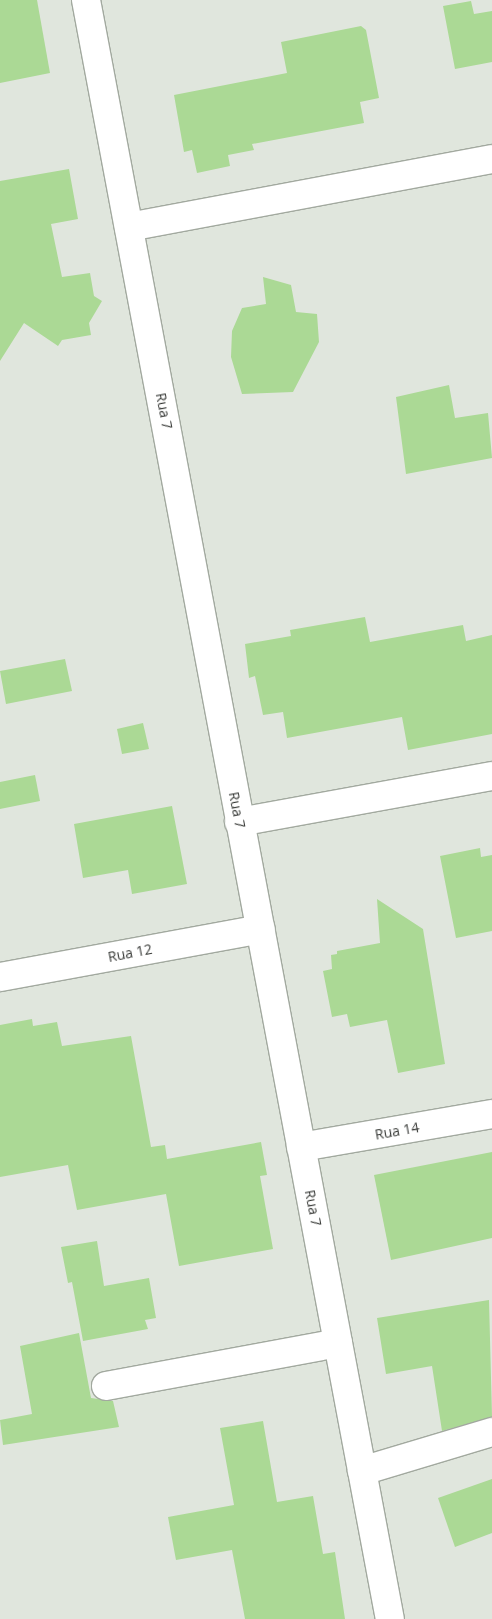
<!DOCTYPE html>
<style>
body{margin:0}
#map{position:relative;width:492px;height:1619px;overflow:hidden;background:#e0e6dd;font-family:"Open Sans",sans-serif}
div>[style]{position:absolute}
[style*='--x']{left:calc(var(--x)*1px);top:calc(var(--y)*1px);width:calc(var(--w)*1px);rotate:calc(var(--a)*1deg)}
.building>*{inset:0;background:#abd995}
.roads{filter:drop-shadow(1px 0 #a2a99f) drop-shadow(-1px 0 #a2a99f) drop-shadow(0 1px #a2a99f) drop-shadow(0 -1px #a2a99f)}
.minor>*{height:28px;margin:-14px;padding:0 14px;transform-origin:14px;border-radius:14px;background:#fff}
span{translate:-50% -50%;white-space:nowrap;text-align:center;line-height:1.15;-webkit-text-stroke:4px #fff;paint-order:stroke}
.street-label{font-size:14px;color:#373936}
</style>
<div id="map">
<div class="building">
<div style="clip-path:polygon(0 0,37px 0,50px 73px,0 83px)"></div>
<div style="clip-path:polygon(471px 1px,474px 14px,492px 11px,492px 62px,455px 69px,443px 6px)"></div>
<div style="clip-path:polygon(361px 26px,366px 30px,379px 98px,360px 102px,364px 123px,252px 144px,254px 150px,228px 155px,230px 166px,197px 173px,192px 150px,184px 152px,174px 95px,287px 73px,281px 42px)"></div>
<div style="clip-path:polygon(69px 169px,78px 219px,51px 224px,62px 277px,90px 273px,94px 296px,102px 301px,89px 323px,91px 335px,62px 340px,58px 346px,24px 323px,0 361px,0 181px)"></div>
<div style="clip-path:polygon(263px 277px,291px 285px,296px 312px,317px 314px,319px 342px,293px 392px,242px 394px,231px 357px,232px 331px,242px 308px,266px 304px)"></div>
<div style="clip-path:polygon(449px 385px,455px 418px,488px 413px,492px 458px,406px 474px,396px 397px)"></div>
<div style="clip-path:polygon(365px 617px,370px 642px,463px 625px,466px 641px,492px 635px,492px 734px,408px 750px,402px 717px,287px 738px,283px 712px,263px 715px,255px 676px,249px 678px,245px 644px,291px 636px,290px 630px)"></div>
<div style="clip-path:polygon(65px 659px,72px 691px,6px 704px,0 671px)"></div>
<div style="clip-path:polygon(143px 723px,149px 749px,122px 754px,117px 729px)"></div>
<div style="clip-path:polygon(35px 775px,40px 801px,0 809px,0 782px)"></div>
<div style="clip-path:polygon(172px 806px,187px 884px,132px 894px,128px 870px,83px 878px,74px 824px)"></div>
<div style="clip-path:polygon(480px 848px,481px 857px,492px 855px,492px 931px,456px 938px,440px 856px)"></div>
<div style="clip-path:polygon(377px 899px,423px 929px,445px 1064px,398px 1073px,387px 1020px,350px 1027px,347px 1014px,332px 1017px,323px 971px,332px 969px,331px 955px,337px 954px,337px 951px,380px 943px)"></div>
<div style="clip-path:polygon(32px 1019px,33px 1026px,57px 1022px,62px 1046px,131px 1036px,151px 1147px,165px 1145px,167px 1159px,261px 1142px,267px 1175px,260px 1176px,273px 1249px,179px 1266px,166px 1194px,77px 1210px,68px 1165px,0 1177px,0 1025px)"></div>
<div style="clip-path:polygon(492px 1152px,492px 1238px,391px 1260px,374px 1175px)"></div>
<div style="clip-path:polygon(97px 1241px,104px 1286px,149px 1278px,156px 1318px,145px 1320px,148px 1329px,83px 1341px,72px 1282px,68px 1283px,61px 1247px)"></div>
<div style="clip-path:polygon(489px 1300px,492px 1417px,442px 1431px,432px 1366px,386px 1374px,377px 1318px)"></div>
<div style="clip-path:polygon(79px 1333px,91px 1398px,113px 1401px,119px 1427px,3px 1445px,0 1420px,32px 1414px,20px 1346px)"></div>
<div style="clip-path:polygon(263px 1421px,277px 1502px,313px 1496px,323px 1554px,335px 1552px,345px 1619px,245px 1619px,232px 1550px,176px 1560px,168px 1517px,234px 1505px,220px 1428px)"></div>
<div style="clip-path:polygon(492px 1479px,492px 1533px,455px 1547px,438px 1498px)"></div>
</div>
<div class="roads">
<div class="minor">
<div style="--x:86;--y:0;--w:1647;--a:79.37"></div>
<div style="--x:129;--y:227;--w:369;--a:-10.6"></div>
<div style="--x:239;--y:822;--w:257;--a:-10.3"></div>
<div style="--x:0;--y:977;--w:265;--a:-10.4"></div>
<div style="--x:301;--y:1147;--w:194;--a:-9.8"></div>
<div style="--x:106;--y:1386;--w:236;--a:-10.5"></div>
<div style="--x:362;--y:1471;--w:136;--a:-16.7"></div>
</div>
</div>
<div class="street-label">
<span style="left:164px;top:411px;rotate:79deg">Rua 7</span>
<span style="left:237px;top:810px;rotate:79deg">Rua 7</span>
<span style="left:130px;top:953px;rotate:-11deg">Rua 12</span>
<span style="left:397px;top:1131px;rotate:-10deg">Rua 14</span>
<span style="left:313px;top:1208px;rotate:79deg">Rua 7</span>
</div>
</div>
